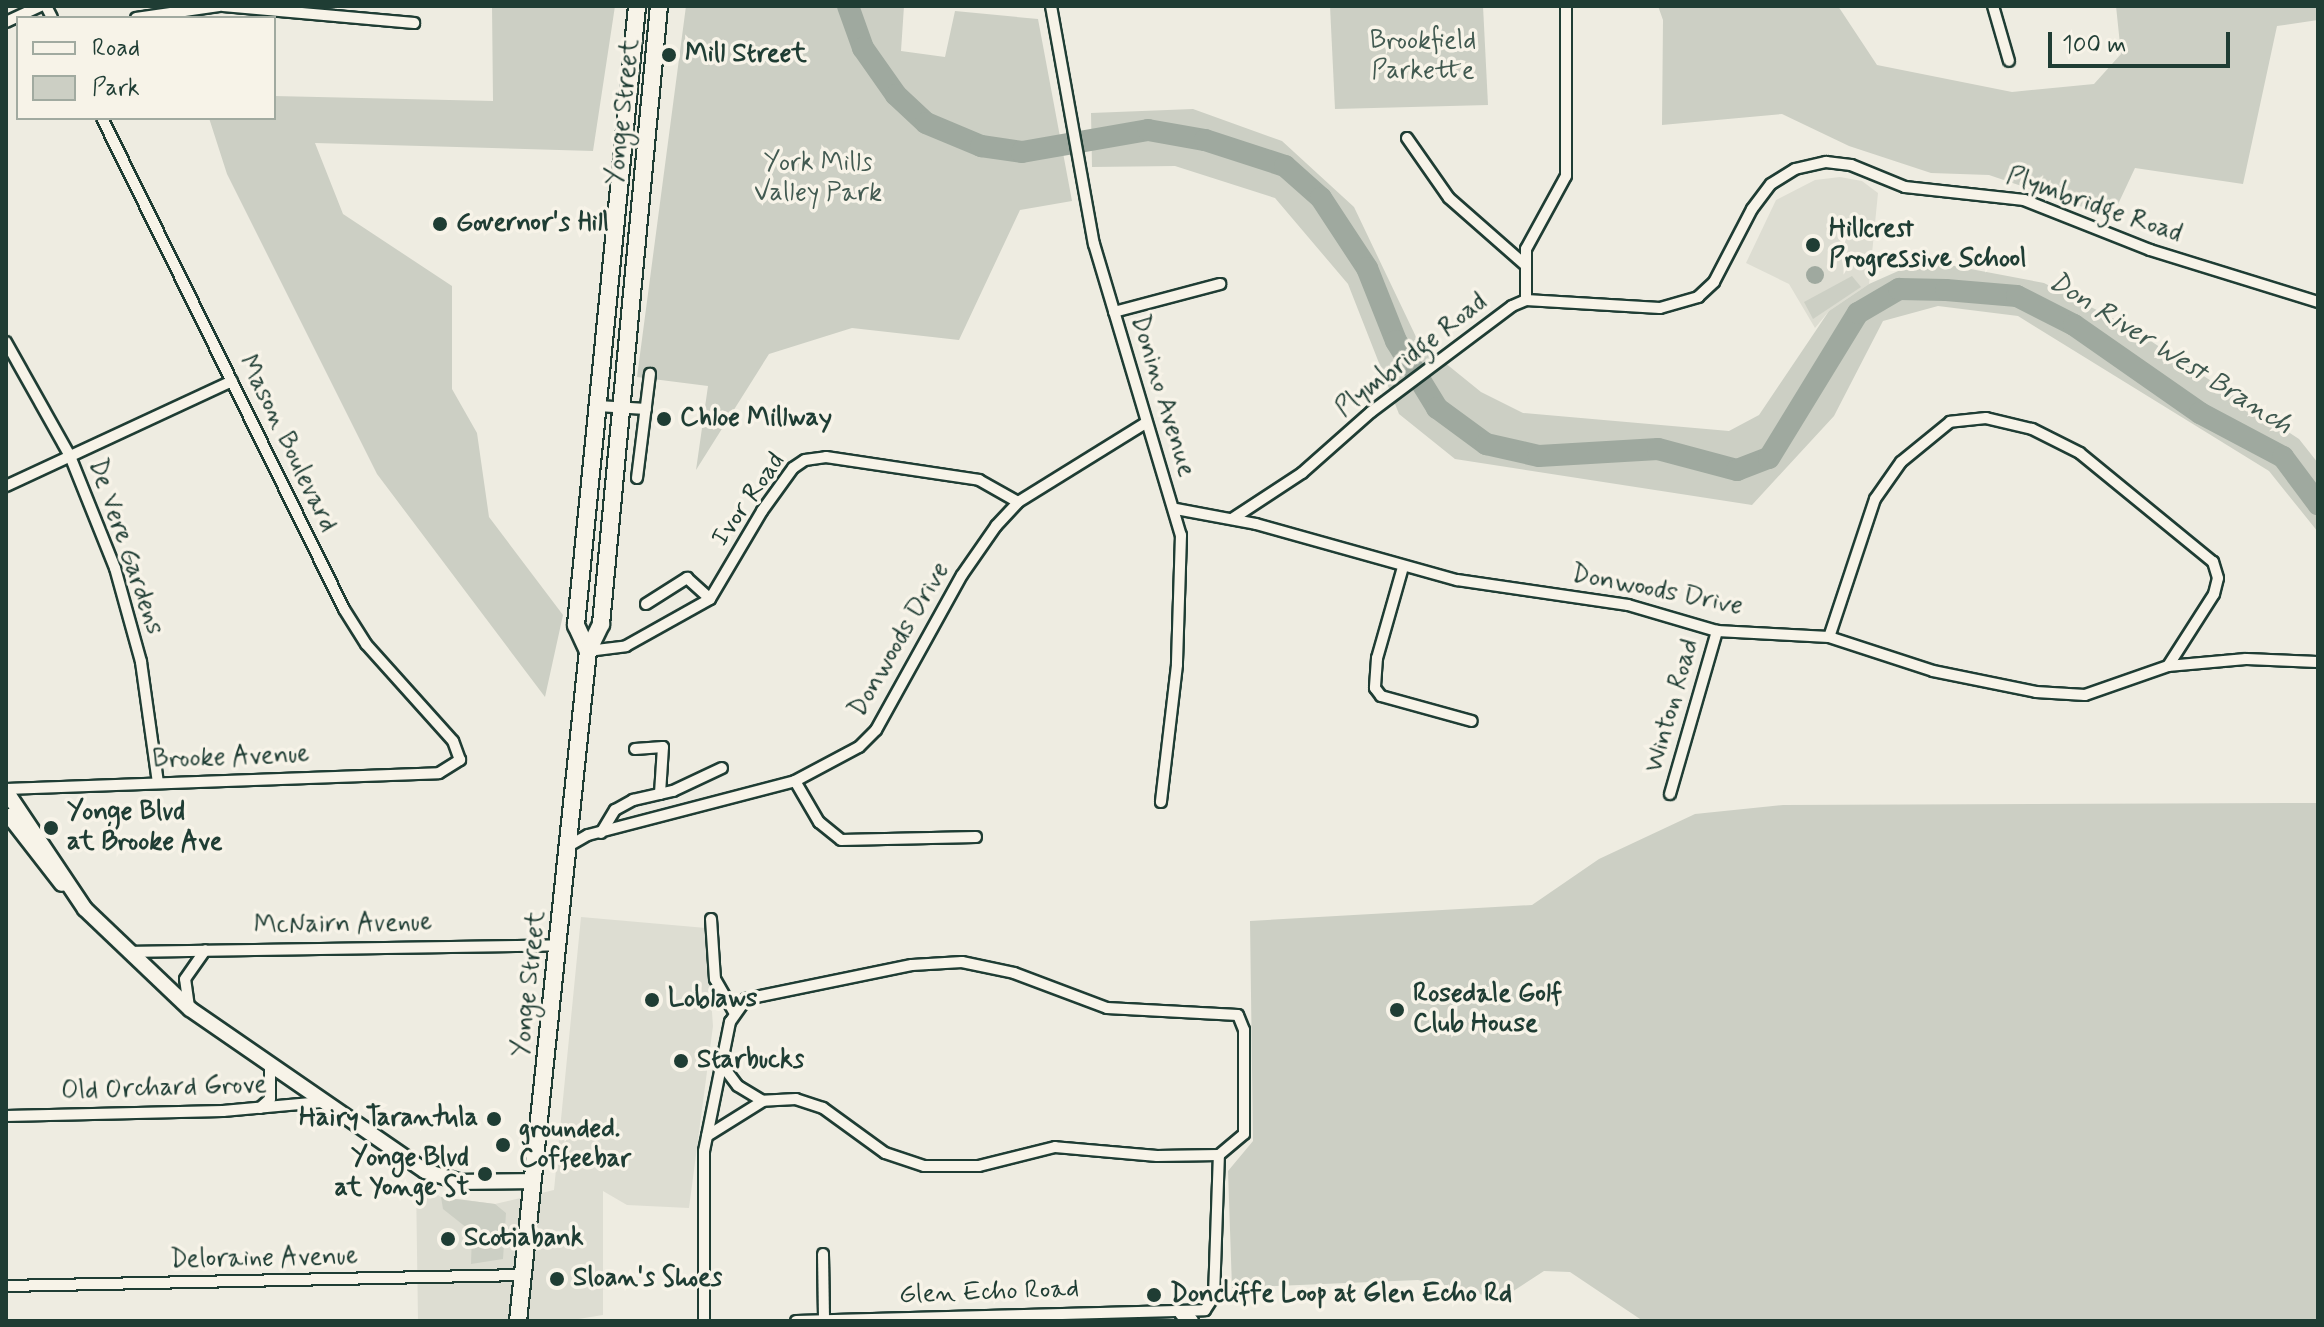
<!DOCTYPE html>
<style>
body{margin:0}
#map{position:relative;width:2324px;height:1327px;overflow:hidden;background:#eeece1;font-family:Mynerve,sans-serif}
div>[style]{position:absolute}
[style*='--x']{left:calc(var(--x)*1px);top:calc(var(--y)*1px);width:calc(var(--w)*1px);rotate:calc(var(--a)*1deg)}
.built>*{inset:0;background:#ddddd2}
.green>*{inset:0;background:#cccfc4}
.water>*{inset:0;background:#9fa99f}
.round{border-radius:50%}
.river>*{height:22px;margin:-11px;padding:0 11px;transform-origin:11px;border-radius:11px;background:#9fa99f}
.roads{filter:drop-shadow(2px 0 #1f3d34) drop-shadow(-2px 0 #1f3d34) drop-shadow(0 2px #1f3d34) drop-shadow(0 -2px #1f3d34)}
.street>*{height:10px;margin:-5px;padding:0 5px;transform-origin:5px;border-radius:5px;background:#f7f3e8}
.secondary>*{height:14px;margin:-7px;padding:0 7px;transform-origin:7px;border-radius:7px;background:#f7f3e8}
.primary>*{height:16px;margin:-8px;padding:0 8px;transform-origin:8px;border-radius:8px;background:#f7f3e8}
.dots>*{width:22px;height:22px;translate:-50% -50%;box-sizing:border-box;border:4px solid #f7f3e8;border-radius:50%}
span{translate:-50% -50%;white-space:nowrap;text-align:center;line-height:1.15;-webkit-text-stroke:7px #f7f3e8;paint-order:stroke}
.park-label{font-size:26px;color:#425a51}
.poi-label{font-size:26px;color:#1f3d34;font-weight:700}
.left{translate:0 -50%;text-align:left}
.right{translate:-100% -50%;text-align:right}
.street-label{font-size:26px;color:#1f3d34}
.water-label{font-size:28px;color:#3f584f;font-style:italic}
.frame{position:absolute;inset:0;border:8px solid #1f3d34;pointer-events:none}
.legend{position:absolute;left:16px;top:16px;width:260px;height:104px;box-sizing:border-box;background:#f7f3e8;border:2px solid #a1aaa0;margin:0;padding:10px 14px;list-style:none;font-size:24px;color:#1f3d34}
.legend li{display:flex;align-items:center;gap:16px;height:40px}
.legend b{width:40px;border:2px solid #a1aaa0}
.scale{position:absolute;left:2048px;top:32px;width:182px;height:36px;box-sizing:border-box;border:4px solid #1f3d34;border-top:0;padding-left:10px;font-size:24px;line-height:28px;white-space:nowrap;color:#1f3d34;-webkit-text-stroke:6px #f7f3e8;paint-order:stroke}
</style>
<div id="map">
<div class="built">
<div style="clip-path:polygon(1840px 177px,1862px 181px,1878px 193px,1869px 284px,1829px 311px,1815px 328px,1789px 284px,1746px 263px,1776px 200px,1815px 180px)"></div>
<div style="clip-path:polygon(581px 917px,706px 928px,713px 1026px,689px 1208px,627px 1205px,603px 1191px,603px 1315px,566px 1321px,418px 1321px,416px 1181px,441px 1197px,495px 1204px,554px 1190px)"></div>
</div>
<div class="green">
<div style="clip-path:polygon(492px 6px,615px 6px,593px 151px,315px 143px,343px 214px,452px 286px,452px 389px,477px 433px,489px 517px,563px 615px,545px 697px,377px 474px,227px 174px,209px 118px,274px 118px,274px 96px,493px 101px)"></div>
<div style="clip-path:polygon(686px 6px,904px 6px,901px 51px,945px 57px,955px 11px,1038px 19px,1072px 201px,1020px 210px,959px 340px,852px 328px,769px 354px,696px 470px,708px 386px,637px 377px)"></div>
<div style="clip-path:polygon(1330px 6px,1483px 6px,1488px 105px,1335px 109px)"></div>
<div style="clip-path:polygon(1658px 6px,1838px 6px,1877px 65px,2012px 92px,2094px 84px,2121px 54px,2116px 6px,2318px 6px,2318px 20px,2277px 26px,2243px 184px,2135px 168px,2112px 217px,1989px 175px,1931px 173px,1849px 146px,1782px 114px,1662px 125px,1663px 20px)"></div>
<div style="clip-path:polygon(1193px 109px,1282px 141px,1354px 207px,1418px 341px,1481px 392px,1523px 413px,1729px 431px,1759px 415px,1829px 311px,1869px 284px,1923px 260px,2044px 283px,2128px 326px,2299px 439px,2318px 463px,2318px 532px,2269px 471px,2018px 316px,1938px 306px,1883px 321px,1834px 416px,1752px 505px,1455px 459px,1399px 414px,1348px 284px,1275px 198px,1175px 166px,1092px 167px,1091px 113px)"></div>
<div style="clip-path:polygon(1852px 276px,1861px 287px,1813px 319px,1804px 302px)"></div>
<div style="clip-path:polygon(2318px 803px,2318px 1321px,1643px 1321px,1570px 1272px,1544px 1271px,1501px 1299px,1418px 1280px,1232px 1288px,1228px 1171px,1253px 1141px,1250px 921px,1532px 905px,1599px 859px,1695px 814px,1783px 805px)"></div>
<div style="clip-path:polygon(441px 1197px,495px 1204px,506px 1213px,503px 1259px,471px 1264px,472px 1232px,443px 1209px)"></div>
</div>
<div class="water">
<div class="round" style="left:1806px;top:266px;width:18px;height:18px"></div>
</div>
<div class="river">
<div style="--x:848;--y:6;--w:45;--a:70.3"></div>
<div style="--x:863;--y:48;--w:57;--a:54.9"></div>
<div style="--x:896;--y:95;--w:41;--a:43"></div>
<div style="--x:926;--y:123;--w:60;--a:22.7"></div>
<div style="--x:981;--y:146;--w:41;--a:8.3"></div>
<div style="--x:1022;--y:152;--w:128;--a:-9.9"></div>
<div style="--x:1148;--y:130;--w:58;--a:10"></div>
<div style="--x:1205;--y:140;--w:84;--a:18"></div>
<div style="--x:1285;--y:166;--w:48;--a:41.6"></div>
<div style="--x:1321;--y:198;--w:84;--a:56.7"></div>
<div style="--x:1367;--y:268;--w:79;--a:68.3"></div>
<div style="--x:1396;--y:341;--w:79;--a:58.5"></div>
<div style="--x:1437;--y:408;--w:61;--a:36.3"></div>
<div style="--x:1486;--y:444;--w:54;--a:12.8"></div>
<div style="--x:1539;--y:456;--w:119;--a:-3.4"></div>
<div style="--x:1658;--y:449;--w:82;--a:14.9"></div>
<div style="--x:1737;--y:470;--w:34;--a:-21"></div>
<div style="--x:1769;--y:458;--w:170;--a:-58.5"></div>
<div style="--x:1858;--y:313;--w:48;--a:-30.3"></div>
<div style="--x:1899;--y:289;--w:47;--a:1.2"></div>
<div style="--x:1946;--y:290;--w:71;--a:4.8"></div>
<div style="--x:2017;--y:296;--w:64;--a:27"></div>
<div style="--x:2074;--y:325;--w:154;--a:34.9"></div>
<div style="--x:2200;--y:413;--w:94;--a:27.9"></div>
<div style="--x:2283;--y:457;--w:59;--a:53.3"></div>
</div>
<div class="roads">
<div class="street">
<div style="--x:46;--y:6;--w:13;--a:63"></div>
<div style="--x:223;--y:6;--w:192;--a:5.1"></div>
<div style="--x:1051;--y:6;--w:242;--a:79.8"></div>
<div style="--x:1094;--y:244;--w:304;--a:73.4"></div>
<div style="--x:1181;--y:535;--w:130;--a:91.8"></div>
<div style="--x:1177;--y:665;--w:138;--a:96.7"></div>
<div style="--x:1993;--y:6;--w:57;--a:73.8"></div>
<div style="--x:136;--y:18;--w:84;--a:-8.2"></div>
<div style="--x:6;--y:22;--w:38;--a:-25"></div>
<div style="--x:1407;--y:138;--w:73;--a:55"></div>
<div style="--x:1449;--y:198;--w:100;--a:41.3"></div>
<div style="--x:1526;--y:300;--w:51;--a:-90"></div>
<div style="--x:1526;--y:249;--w:83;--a:-61.3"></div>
<div style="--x:1566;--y:176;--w:170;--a:-90"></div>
<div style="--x:1114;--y:312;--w:110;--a:-14.8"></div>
<div style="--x:6;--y:342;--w:131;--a:60.7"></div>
<div style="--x:70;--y:456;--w:121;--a:68.1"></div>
<div style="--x:115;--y:568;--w:98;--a:74.5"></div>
<div style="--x:141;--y:662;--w:122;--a:82"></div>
<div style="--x:598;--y:406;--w:48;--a:3.6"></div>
<div style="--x:637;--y:478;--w:105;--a:-82.9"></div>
<div style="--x:6;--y:486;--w:249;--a:-24.9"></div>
<div style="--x:1176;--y:509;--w:81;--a:10.6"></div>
<div style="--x:1256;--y:524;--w:209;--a:15.6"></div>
<div style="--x:1457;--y:580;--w:173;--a:8.3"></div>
<div style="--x:1628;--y:605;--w:93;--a:16.3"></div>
<div style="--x:1717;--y:631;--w:112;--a:3.1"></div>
<div style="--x:1829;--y:637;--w:109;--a:18.1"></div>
<div style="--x:1933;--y:671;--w:105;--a:11.5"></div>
<div style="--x:2036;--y:692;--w:49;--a:3.5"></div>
<div style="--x:2085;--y:695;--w:88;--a:-19.3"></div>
<div style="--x:2168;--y:666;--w:85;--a:-57.4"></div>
<div style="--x:2214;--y:594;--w:16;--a:-76"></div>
<div style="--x:2218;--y:578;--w:17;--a:-107"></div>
<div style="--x:2213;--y:562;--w:172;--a:-140.7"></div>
<div style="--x:2080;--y:453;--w:54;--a:-153.4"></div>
<div style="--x:2032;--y:429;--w:47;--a:-166.6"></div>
<div style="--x:1986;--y:418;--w:36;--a:174"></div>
<div style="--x:1950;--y:422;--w:63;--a:140.8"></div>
<div style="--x:1901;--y:462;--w:45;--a:125.1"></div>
<div style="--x:1875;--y:499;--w:145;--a:108.4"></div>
<div style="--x:1232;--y:519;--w:84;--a:-33.3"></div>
<div style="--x:1302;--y:473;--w:92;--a:-41.5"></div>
<div style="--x:1371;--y:412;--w:176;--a:-36.9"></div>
<div style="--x:1512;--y:306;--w:15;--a:-23"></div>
<div style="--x:1526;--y:300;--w:134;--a:3.4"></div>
<div style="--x:1660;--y:308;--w:40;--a:-16"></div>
<div style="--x:1698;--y:297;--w:22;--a:-43"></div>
<div style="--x:1714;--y:282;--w:82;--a:-62.5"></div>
<div style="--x:1752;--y:209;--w:31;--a:-53"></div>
<div style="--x:1771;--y:184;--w:28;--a:-32"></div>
<div style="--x:1795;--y:169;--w:32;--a:-13"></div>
<div style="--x:1826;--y:162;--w:25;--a:7"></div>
<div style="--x:1851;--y:165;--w:58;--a:22.2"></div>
<div style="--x:1905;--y:187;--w:120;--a:6.2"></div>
<div style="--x:2024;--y:200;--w:136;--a:21.6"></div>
<div style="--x:2150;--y:250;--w:176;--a:17.2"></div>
<div style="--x:1403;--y:567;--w:95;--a:105.9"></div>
<div style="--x:1377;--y:658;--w:30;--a:94"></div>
<div style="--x:1375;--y:688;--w:10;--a:53"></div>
<div style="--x:1381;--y:696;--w:94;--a:15.4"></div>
<div style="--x:646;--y:604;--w:49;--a:-32.4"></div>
<div style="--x:687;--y:578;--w:31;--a:42"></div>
<div style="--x:588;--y:651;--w:38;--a:-7"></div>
<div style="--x:626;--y:646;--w:96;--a:-29.2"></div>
<div style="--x:710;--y:599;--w:102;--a:-59.4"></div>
<div style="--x:762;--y:511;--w:53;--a:-54.2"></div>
<div style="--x:793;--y:468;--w:14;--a:-34"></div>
<div style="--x:805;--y:460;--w:21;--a:-8"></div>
<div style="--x:826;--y:457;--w:155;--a:8.5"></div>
<div style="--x:979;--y:480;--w:45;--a:29.4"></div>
<div style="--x:2168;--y:666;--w:78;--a:-5.1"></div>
<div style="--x:2246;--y:659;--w:72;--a:2.4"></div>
<div style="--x:635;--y:749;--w:28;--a:-4"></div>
<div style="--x:663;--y:747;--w:47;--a:93.7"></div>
<div style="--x:795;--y:781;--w:48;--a:59.7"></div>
<div style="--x:819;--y:822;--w:28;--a:39"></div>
<div style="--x:841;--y:840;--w:135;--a:-1.3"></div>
<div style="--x:6;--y:789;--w:433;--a:-2.1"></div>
<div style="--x:439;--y:773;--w:25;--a:-32"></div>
<div style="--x:460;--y:760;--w:20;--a:-110"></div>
<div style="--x:453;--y:741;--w:130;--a:-131.9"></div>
<div style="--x:366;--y:644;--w:41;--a:-122.2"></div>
<div style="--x:344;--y:609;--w:547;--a:-116.24"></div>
<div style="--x:1670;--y:794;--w:170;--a:-73.9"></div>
<div style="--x:601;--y:833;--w:27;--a:-59"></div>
<div style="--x:615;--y:810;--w:21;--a:-29"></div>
<div style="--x:633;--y:800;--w:41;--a:-12.7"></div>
<div style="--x:673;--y:791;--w:54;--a:-25.1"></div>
<div style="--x:567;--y:847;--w:24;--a:-30"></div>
<div style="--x:588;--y:835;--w:214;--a:-14.6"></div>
<div style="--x:795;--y:781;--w:72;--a:-28"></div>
<div style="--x:859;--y:747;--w:24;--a:-45"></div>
<div style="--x:876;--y:730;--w:177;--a:-61"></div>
<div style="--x:962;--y:575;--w:60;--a:-55.2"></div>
<div style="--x:996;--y:526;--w:33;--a:-47"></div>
<div style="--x:1018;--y:502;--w:148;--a:-31.8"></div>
<div style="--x:711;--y:919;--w:60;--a:86.2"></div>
<div style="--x:715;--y:979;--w:38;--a:60"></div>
<div style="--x:129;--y:952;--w:431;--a:-0.9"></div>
<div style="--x:189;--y:1007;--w:28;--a:-98"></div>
<div style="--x:185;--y:979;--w:35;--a:-55"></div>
<div style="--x:722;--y:1065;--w:26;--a:53"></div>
<div style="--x:738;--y:1086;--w:29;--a:31"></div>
<div style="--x:260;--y:1108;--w:13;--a:-42"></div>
<div style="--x:270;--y:1099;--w:31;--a:-90"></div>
<div style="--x:6;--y:1116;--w:217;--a:-1.3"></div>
<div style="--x:223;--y:1111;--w:99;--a:-5.2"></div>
<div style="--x:823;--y:1254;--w:67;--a:89.1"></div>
<div style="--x:6;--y:1286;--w:516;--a:-1.22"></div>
<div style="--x:704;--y:1321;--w:170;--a:-90"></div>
<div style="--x:704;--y:1151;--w:132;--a:-78.6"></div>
<div style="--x:730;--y:1022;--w:28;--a:-55"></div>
<div style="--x:746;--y:999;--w:169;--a:-11.6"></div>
<div style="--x:912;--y:965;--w:50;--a:-3.4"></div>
<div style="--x:962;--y:962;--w:53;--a:11.9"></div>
<div style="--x:1014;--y:973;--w:99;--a:20.6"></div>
<div style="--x:1107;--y:1008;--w:131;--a:3.1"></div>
<div style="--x:1238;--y:1015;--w:16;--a:68"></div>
<div style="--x:1244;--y:1030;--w:104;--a:90"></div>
<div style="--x:1244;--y:1134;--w:33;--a:140"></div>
<div style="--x:1219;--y:1155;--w:62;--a:179.1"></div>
<div style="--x:1157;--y:1156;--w:102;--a:-175"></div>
<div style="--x:1055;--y:1147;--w:78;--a:166"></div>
<div style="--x:979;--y:1166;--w:55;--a:180"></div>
<div style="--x:924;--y:1166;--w:41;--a:-161.6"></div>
<div style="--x:885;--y:1153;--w:77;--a:-144"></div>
<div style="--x:823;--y:1108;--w:28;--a:-162"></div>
<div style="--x:796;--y:1099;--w:33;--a:177"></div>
<div style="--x:763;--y:1101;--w:66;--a:148"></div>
<div style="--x:796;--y:1321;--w:409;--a:-1.5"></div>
<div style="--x:1205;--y:1310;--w:17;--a:-57"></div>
<div style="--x:1214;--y:1296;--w:141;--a:-88"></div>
</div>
<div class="secondary">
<div style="--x:6;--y:791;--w:142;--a:56.2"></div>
<div style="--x:85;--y:909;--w:145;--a:43.6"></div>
<div style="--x:190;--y:1009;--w:285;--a:34.6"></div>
<div style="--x:425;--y:1171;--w:37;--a:17"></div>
<div style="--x:460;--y:1182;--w:73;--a:-0.8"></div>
<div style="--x:9;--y:816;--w:86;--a:52.1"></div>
<div style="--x:1182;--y:1313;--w:12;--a:42"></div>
</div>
<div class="primary">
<div style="--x:588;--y:651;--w:29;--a:-115"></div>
<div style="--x:576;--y:625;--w:622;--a:-84.37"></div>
<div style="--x:518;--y:1321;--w:674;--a:-84.04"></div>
<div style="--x:588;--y:651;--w:30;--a:-64"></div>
<div style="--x:601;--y:624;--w:621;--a:-84.64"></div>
</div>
</div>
<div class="dots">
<div style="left:669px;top:55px;background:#1f3d34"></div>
<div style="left:440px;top:224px;background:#1f3d34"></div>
<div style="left:1813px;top:245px;background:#1f3d34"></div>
<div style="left:664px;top:419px;background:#1f3d34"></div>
<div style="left:51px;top:828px;background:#1f3d34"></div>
<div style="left:652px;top:1000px;background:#1f3d34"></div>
<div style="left:1397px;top:1010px;background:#1f3d34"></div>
<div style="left:681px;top:1061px;background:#1f3d34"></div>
<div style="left:494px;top:1119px;background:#1f3d34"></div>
<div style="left:503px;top:1145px;background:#1f3d34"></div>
<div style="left:485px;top:1174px;background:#1f3d34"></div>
<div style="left:448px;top:1239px;background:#1f3d34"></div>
<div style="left:557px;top:1279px;background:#1f3d34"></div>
<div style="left:1154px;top:1295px;background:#1f3d34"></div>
</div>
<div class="park-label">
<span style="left:1423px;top:57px">Brookfield<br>Parkette</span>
<span style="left:818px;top:179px">York Mills<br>Valley Park</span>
</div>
<div class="poi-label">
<span class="left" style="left:685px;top:55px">Mill Street</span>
<span class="left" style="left:456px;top:224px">Governor's Hill</span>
<span class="left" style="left:1829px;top:245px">Hillcrest<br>Progressive School</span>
<span class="left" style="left:680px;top:419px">Chloe Millway</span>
<span class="left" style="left:67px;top:828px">Yonge Blvd<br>at Brooke Ave</span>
<span class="left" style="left:1413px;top:1010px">Rosedale Golf<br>Club House</span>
<span class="left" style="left:668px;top:1000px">Loblaws</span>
<span class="left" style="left:697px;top:1061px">Starbucks</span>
<span class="right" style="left:478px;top:1119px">Hairy Tarantula</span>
<span class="left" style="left:519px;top:1145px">grounded.<br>Coffeebar</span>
<span class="right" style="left:469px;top:1174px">Yonge Blvd<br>at Yonge St</span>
<span class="left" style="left:464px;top:1239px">Scotiabank</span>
<span class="left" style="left:573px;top:1279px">Sloan's Shoes</span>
<span class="left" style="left:1170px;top:1295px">Doncliffe Loop at Glen Echo Rd</span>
</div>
<div class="street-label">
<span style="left:624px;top:112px;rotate:-84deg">Yonge Street</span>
<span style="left:2094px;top:206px;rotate:19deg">Plymbridge Road</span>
<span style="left:1412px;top:356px;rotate:-38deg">Plymbridge Road</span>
<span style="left:1162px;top:396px;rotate:73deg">Donino Avenue</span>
<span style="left:287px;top:444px;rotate:64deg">Mason Boulevard</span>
<span style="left:749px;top:500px;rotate:-55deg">Ivor Road</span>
<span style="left:125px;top:547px;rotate:71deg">De Vere Gardens</span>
<span style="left:1657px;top:591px;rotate:11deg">Donwoods Drive</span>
<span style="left:900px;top:640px;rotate:-60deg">Donwoods Drive</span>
<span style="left:1673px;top:706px;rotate:-74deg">Winton Road</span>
<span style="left:231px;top:758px;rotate:-2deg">Brooke Avenue</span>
<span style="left:343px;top:925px;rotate:-1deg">McNairn Avenue</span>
<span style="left:530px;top:984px;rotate:-84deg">Yonge Street</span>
<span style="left:164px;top:1089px;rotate:-2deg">Old Orchard Grove</span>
<span style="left:264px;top:1259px;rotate:-1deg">Deloraine Avenue</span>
<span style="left:989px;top:1293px;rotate:-2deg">Glen Echo Road</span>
</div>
<div class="water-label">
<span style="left:2170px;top:354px;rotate:32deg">Don River West Branch</span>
</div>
<div class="frame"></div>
<ul class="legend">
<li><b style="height:10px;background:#f7f3e8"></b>Road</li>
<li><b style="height:22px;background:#cccfc4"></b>Park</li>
</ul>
<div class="scale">100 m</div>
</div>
